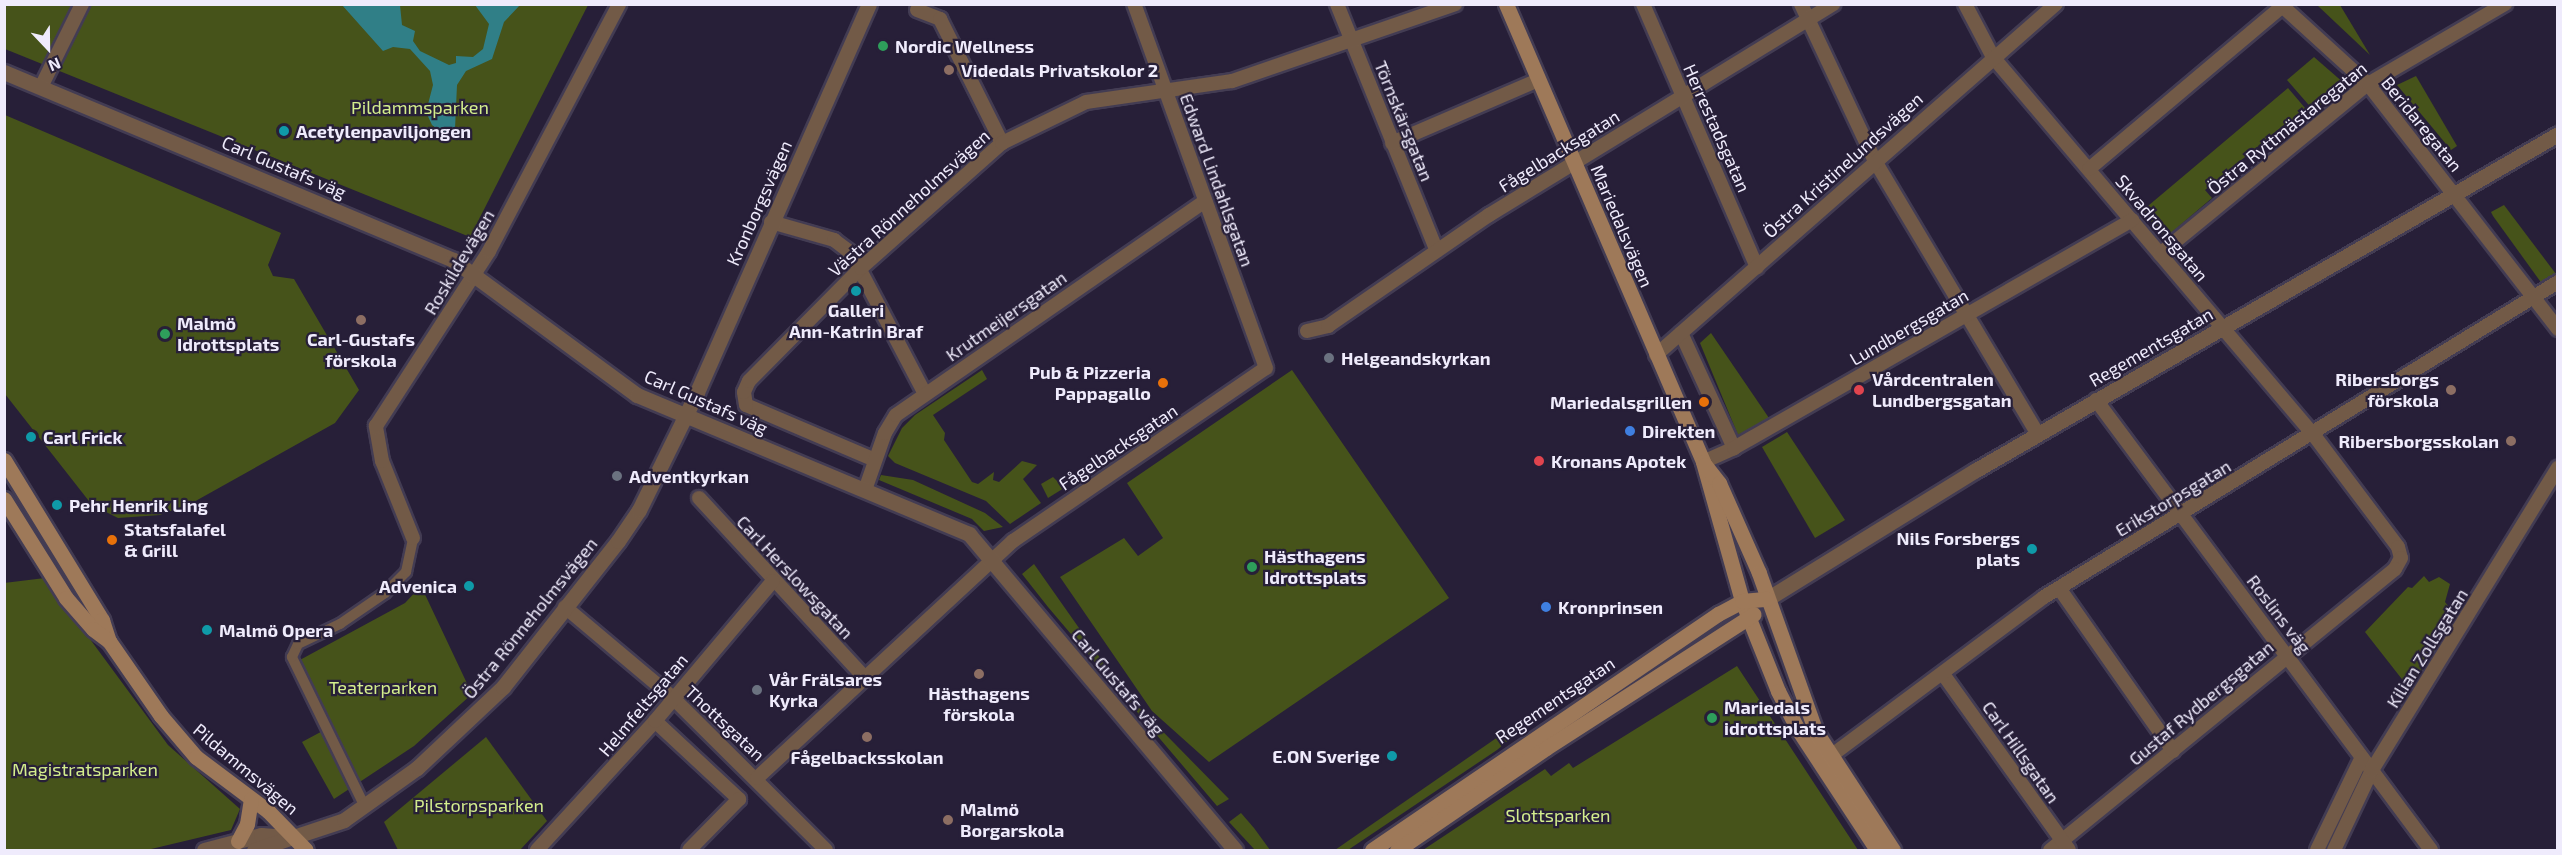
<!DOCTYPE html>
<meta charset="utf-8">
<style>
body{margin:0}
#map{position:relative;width:2562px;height:855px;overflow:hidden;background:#271f38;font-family:"Exo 2",sans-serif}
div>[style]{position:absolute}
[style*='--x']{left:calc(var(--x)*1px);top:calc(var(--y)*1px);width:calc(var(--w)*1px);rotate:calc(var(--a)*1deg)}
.green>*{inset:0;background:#46531a}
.water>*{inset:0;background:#307f87}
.roads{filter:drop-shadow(2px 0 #433c53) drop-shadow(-2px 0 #433c53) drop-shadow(0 2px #433c53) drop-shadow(0 -2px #433c53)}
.pedestrian>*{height:10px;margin:-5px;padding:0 5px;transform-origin:5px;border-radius:5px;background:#725a47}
.minor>*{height:14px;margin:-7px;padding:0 7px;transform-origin:7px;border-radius:7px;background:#725a47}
.tertiary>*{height:15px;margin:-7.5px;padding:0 7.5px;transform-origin:7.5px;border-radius:7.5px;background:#725a47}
.secondary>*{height:15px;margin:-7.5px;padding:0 7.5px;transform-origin:7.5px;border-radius:7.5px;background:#9e7959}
.dots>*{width:16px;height:16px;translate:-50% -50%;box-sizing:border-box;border:3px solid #271f38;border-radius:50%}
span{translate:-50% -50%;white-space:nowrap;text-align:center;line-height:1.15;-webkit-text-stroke:4.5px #271f38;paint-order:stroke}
.poi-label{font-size:18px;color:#efebfc;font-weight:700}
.left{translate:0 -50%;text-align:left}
.right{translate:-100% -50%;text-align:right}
.park-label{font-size:18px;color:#d4ee8d}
.street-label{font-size:18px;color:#efebfc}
.frame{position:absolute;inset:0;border:6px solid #efebfc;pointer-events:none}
.north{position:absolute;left:18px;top:18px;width:60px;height:60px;-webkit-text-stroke:4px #271f38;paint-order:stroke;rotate:158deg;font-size:16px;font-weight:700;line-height:24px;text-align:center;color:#efebfc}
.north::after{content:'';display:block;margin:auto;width:21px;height:27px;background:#efebfc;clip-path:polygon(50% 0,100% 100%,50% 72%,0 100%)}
</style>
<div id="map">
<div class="green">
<div style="clip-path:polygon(4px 5px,588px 5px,470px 237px,5px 49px)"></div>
<div style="clip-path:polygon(2317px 5px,2340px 5px,2370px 55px)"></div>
<div style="clip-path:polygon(2314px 57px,2345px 84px,2314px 111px,2287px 80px)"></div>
<div style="clip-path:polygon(2416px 76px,2457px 146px,2451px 150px,2397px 85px)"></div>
<div style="clip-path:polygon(2288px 88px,2311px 115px,2298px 126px,2291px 119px,2205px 190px,2212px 198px,2165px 238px,2142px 211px)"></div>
<div style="clip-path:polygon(5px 115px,281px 233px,268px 265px,273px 276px,294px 279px,359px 390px,335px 423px,192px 503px,160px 515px,118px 518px,92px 505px,5px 394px)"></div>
<div style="clip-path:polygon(2504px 205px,2556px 274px,2546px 282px,2540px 281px,2493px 216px,2491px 212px)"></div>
<div style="clip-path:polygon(1711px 333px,1769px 418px,1738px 435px,1700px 343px)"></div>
<div style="clip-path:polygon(982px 370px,987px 379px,933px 415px,945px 433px,944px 440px,972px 482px,978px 484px,994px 472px,993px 480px,999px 482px,1022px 461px,1037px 465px,1023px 479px,1041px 503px,1010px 524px,986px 501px,895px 463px,888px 456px,902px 428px,915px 415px)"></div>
<div style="clip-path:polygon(1292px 370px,1449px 598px,1209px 762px,1152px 711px,1060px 577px,1124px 538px,1138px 556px,1163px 538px,1127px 483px)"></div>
<div style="clip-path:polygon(1787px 432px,1845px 520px,1815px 538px,1762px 447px)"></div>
<div style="clip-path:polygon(881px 475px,913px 480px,985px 513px,1003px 527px,984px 531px,972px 519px,879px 480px)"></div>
<div style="clip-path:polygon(1053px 477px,1064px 488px,1048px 498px,1041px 484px)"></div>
<div style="clip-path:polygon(1034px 564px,1124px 692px,1229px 799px,1217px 806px,1048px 607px,1022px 574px)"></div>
<div style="clip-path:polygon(2424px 576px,2429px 582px,2439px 577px,2450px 584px,2445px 602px,2458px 618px,2412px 692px,2365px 632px,2408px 587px,2412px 588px)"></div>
<div style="clip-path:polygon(45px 578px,168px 745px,240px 809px,231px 830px,147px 850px,5px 850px,4px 583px)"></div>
<div style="clip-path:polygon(421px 586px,472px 694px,414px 746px,334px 799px,302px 742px,330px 727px,298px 661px,405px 603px)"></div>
<div style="clip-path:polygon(1737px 666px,1858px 850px,1423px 850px,1545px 769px,1551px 776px,1569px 763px,1573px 768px)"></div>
<div style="clip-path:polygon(1518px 723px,1522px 729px,1497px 750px,1348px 850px,1335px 850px)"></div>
<div style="clip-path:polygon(486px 737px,547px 821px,520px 850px,398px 850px,384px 822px)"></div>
<div style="clip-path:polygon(1241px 813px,1254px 828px,1270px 850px,1255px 850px,1229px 822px)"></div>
</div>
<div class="water">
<div style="clip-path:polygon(342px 5px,400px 5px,402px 25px,415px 31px,413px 41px,420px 51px,449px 65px,456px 63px,456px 56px,473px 57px,483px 49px,489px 24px,475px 5px,520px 5px,504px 22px,492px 59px,466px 71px,457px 85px,455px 129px,445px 135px,432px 125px,426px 112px,433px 85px,430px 71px,410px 49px,393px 47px,383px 51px)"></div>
</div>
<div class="roads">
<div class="pedestrian">
<div style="--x:365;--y:807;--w:167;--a:-116"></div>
<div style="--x:292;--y:657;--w:14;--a:-65"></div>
<div style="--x:298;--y:644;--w:47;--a:-25.5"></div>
<div style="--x:340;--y:624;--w:55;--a:-34.6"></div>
<div style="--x:385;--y:593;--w:30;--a:-45"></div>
<div style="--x:406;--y:572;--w:35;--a:-78"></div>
</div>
<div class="minor">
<div style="--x:1337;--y:4;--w:266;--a:68"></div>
<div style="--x:1643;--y:4;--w:287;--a:66.6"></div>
<div style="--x:1801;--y:4;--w:174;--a:64.8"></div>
<div style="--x:1875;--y:161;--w:318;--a:59.2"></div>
<div style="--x:1965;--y:4;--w:60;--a:62.2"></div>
<div style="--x:1993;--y:57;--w:494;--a:49.7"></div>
<div style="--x:2313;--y:434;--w:141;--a:53"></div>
<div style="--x:2398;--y:547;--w:11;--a:75"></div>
<div style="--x:2401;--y:558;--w:13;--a:119"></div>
<div style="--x:2395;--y:569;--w:445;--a:140.8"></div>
<div style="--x:2280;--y:4;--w:119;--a:42.3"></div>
<div style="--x:2368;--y:84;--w:310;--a:52.2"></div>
<div style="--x:917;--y:10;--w:25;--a:21"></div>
<div style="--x:940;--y:19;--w:139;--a:63.4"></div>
<div style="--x:41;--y:87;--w:93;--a:-63.7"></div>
<div style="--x:1392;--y:143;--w:159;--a:-23.3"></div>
<div style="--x:2089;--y:169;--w:256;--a:-40.1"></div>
<div style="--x:771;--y:222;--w:66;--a:15.9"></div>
<div style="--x:834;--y:240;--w:21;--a:37"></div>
<div style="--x:851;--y:253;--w:159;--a:62.3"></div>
<div style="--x:2160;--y:254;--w:269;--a:-39.3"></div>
<div style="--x:2368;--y:84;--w:159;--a:-30.3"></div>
<div style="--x:1307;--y:331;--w:22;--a:-13"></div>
<div style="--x:1328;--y:326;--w:196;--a:-34.6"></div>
<div style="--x:1489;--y:215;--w:404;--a:-31.5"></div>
<div style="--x:1681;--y:333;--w:127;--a:65.3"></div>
<div style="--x:1656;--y:355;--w:532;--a:-41.27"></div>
<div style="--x:2096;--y:400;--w:561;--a:53.33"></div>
<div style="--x:875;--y:460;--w:140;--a:-156.9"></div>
<div style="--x:746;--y:405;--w:13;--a:-99"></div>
<div style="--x:744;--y:392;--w:12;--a:-66"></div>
<div style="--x:749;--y:381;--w:159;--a:-45.3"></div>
<div style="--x:861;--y:268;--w:188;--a:-41.6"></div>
<div style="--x:1002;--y:143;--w:93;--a:-26"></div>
<div style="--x:1086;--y:102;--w:148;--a:-8.2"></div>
<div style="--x:1232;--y:81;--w:236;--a:-19"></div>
<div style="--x:1703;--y:462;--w:34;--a:-24"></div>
<div style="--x:1734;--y:448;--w:459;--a:-29.8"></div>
<div style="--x:865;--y:490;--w:60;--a:-70.7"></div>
<div style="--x:885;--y:433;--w:21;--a:-59"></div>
<div style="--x:896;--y:415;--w:376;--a:-34.7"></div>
<div style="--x:699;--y:498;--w:246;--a:47.3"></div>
<div style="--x:413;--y:538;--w:83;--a:-111.9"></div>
<div style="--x:382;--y:461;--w:36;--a:-100"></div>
<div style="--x:376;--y:426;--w:208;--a:-57.1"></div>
<div style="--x:489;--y:251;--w:279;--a:-62.2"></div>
<div style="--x:2059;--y:588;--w:199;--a:55"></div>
<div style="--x:565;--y:607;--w:140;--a:40.1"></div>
<div style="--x:672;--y:697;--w:217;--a:44.8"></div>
<div style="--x:1943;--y:674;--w:216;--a:54.4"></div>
<div style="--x:655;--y:721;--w:115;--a:42.9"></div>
<div style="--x:739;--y:799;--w:71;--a:134.4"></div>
<div style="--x:1824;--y:761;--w:274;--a:-36.7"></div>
<div style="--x:2044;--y:597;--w:603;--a:-31.5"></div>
<div style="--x:757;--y:778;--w:349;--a:-42.8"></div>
<div style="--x:1013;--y:541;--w:306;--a:-34.4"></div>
<div style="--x:1266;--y:368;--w:387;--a:-109.9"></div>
<div style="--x:537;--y:850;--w:175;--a:-47.5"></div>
<div style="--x:655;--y:721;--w:183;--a:-49.9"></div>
<div style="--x:2317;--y:850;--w:103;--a:-64.2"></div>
<div style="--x:2334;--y:850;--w:89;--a:-64.6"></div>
<div style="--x:2372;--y:770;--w:355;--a:-58.4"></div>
</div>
<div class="tertiary">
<div style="--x:4;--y:72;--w:487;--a:22.7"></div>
<div style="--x:453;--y:260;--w:228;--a:36.3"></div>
<div style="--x:637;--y:395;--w:360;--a:22.7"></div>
<div style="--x:969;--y:534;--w:413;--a:49.9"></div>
<div style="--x:1767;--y:599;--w:246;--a:-31.7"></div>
<div style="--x:1976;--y:470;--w:672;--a:-30"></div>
<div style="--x:204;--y:850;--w:59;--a:-14.7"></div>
<div style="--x:261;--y:835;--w:27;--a:4"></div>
<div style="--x:254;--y:850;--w:95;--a:-18.4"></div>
<div style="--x:344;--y:820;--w:90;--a:-35.5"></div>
<div style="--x:417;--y:768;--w:118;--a:-43.3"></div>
<div style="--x:503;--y:687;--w:186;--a:-51.8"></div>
<div style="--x:618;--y:541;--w:37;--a:-56"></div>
<div style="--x:639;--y:510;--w:131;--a:-63.8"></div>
<div style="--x:697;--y:392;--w:424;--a:-66.1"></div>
</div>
<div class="secondary">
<div style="--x:1506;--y:4;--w:499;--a:66.7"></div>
<div style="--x:1703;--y:462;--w:144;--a:74.3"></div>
<div style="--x:1742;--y:601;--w:97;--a:68.2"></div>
<div style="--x:1778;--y:691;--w:42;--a:62.8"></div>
<div style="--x:1797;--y:728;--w:146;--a:56.7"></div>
<div style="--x:4;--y:460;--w:188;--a:58.5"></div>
<div style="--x:102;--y:620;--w:22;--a:72"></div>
<div style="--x:109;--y:641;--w:91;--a:55.3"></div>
<div style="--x:161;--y:716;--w:54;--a:49.5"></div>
<div style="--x:196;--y:757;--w:90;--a:36.9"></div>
<div style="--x:268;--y:811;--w:54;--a:45.7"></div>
<div style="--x:1705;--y:465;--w:23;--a:52"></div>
<div style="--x:1719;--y:483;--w:98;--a:66"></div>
<div style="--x:1759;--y:573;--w:169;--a:70.3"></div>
<div style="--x:1816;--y:732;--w:141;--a:56.9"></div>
<div style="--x:4;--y:499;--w:117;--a:57.9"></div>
<div style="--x:66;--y:598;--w:41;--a:48.9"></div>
<div style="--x:93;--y:629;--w:20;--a:37"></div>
<div style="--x:238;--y:841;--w:19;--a:-62"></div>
<div style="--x:247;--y:824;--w:25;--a:-81"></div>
<div style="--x:1372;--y:850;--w:419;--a:-34.3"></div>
<div style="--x:1718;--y:614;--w:27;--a:-28"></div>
<div style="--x:1742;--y:601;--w:25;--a:-5"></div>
<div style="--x:1397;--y:850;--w:181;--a:-34.4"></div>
<div style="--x:1546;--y:748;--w:247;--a:-32.8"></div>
</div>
</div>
<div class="dots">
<div style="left:883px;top:46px;background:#2e9e5b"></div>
<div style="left:949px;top:70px;background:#8d6e63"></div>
<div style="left:284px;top:131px;background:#0f9aa8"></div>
<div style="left:856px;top:291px;background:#0f9aa8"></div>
<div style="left:361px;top:320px;background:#8d6e63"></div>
<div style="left:165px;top:334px;background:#2e9e5b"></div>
<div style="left:1329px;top:358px;background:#6b7280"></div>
<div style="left:1163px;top:383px;background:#e8710a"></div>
<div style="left:1859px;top:390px;background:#e0444e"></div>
<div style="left:2451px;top:390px;background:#8d6e63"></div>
<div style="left:1704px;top:402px;background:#e8710a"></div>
<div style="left:1630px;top:431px;background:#3f7fe0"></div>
<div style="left:31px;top:437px;background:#0f9aa8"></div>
<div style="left:2511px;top:441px;background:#8d6e63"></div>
<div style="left:1539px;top:461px;background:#e0444e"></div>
<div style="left:617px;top:476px;background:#6b7280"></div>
<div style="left:57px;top:505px;background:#0f9aa8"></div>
<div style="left:112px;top:540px;background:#e8710a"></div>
<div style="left:2032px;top:549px;background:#0f9aa8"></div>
<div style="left:1252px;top:567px;background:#2e9e5b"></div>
<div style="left:469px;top:586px;background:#0f9aa8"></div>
<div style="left:1546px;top:607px;background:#3f7fe0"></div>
<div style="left:207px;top:630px;background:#0f9aa8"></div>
<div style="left:979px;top:674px;background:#8d6e63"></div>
<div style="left:757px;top:690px;background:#6b7280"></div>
<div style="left:1712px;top:718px;background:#2e9e5b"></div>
<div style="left:867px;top:737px;background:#8d6e63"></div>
<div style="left:1392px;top:756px;background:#0f9aa8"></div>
<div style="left:948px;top:820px;background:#8d6e63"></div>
</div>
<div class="poi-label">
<span class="left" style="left:895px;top:46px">Nordic Wellness</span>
<span class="left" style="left:961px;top:70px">Videdals Privatskolor 2</span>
<span class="left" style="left:296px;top:131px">Acetylenpaviljongen</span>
<span style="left:856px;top:321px">Galleri<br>Ann-Katrin Braf</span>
<span class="left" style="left:177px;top:334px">Malmö<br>Idrottsplats</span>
<span style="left:361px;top:350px">Carl-Gustafs<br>förskola</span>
<span class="left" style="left:1341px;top:358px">Helgeandskyrkan</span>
<span class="right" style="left:1151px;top:383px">Pub &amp; Pizzeria<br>Pappagallo</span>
<span class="left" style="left:1872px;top:390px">Vårdcentralen<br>Lundbergsgatan</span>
<span class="right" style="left:2439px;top:390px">Ribersborgs<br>förskola</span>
<span class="right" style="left:1692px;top:402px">Mariedalsgrillen</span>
<span class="left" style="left:1642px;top:431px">Direkten</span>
<span class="left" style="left:43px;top:437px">Carl Frick</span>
<span class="right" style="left:2499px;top:441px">Ribersborgsskolan</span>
<span class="left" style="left:1551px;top:461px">Kronans Apotek</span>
<span class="left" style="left:629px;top:476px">Adventkyrkan</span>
<span class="left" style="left:69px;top:505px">Pehr Henrik Ling</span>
<span class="left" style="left:124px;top:540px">Statsfalafel<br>&amp; Grill</span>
<span class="right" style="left:2020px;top:549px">Nils Forsbergs<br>plats</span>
<span class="left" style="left:1264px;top:567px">Hästhagens<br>Idrottsplats</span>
<span class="right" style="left:457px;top:586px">Advenica</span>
<span class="left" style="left:1558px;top:607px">Kronprinsen</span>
<span class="left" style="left:219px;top:630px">Malmö Opera</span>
<span class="left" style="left:769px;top:690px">Vår Frälsares<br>Kyrka</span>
<span style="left:979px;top:704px">Hästhagens<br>förskola</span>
<span class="left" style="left:1724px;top:718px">Mariedals<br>idrottsplats</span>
<span class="right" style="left:1380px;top:756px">E.ON Sverige</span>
<span style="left:867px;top:757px">Fågelbacksskolan</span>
<span class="left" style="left:960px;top:820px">Malmö<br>Borgarskola</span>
</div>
<div class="park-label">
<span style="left:420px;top:107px">Pildammsparken</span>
<span style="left:383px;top:687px">Teaterparken</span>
<span style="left:85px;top:769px">Magistratsparken</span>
<span style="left:479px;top:805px">Pilstorpsparken</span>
<span style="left:1558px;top:815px">Slottsparken</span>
</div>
<div class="street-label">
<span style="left:1404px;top:121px;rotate:68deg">Törnskärsgatan</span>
<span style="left:2422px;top:124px;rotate:51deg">Beridaregatan</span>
<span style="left:1717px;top:128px;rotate:66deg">Herrestadsgatan</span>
<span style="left:2287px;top:128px;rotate:-39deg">Östra Ryttmästaregatan</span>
<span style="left:1559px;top:151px;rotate:-32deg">Fågelbacksgatan</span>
<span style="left:1843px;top:165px;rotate:-42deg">Östra Kristinelundsvägen</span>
<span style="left:284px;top:167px;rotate:23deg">Carl Gustafs väg</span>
<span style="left:1217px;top:180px;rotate:70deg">Edward Lindahlsgatan</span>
<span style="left:759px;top:203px;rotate:-66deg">Kronborgsvägen</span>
<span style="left:909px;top:203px;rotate:-42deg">Västra Rönneholmsvägen</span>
<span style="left:1622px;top:226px;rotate:67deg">Mariedalsvägen</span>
<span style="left:2162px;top:228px;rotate:50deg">Skvadronsgatan</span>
<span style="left:459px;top:262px;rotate:-59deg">Roskildevägen</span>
<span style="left:1006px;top:316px;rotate:-35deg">Krutmeijersgatan</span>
<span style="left:1909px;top:327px;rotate:-30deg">Lundbergsgatan</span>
<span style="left:2151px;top:347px;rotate:-30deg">Regementsgatan</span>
<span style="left:706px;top:402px;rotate:24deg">Carl Gustafs väg</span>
<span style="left:1118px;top:447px;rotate:-34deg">Fågelbacksgatan</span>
<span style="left:2173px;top:498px;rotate:-31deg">Erikstorpsgatan</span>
<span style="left:795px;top:577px;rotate:47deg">Carl Herslowsgatan</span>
<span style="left:2279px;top:614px;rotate:53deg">Roslins väg</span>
<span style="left:530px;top:618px;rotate:-51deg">Östra Rönneholmsvägen</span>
<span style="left:2427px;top:648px;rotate:-58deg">Kilian Zollsgatan</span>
<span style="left:1118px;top:682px;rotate:50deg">Carl Gustafs väg</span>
<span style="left:1555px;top:700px;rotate:-34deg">Regementsgatan</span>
<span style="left:2201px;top:703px;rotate:-40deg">Gustaf Rydbergsgatan</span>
<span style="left:643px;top:705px;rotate:-50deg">Helmfeltsgatan</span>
<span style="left:725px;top:723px;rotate:43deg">Thottsgatan</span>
<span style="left:2021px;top:752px;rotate:55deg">Carl Hillsgatan</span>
<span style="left:246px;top:769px;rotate:40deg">Pildammsvägen</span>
</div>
<div class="frame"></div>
<div class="north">N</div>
</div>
